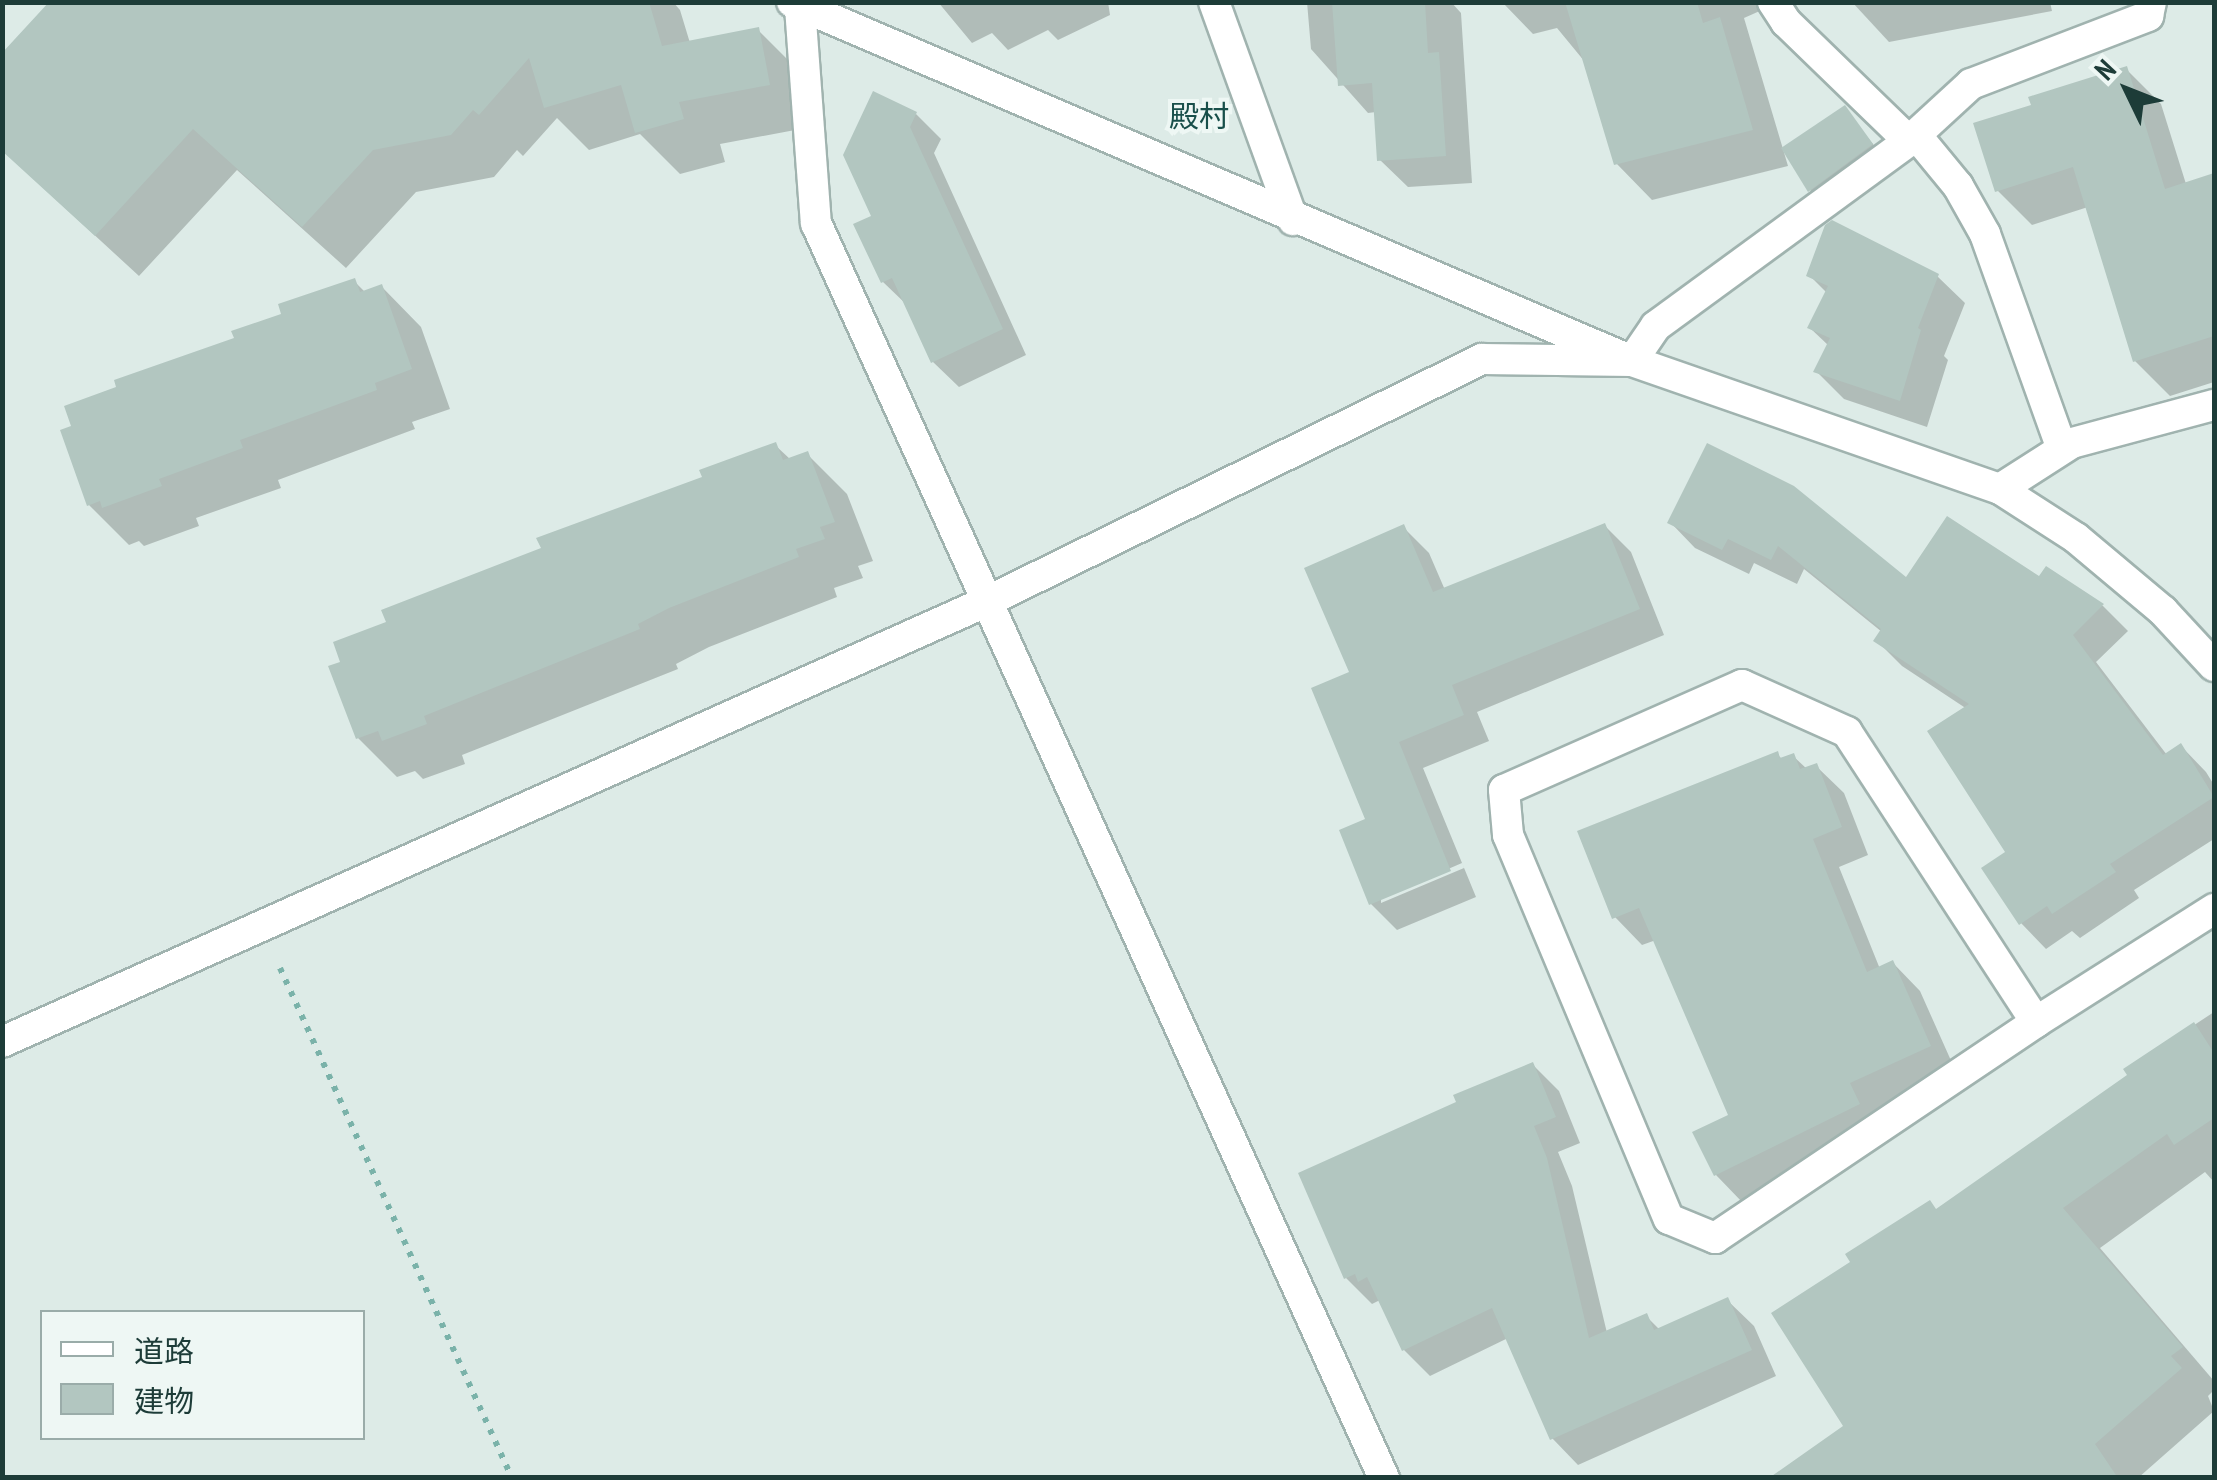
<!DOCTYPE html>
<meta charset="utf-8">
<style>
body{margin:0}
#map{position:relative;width:2217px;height:1480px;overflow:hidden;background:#ddebe7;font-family:"PT Sans Narrow","Noto Sans JP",sans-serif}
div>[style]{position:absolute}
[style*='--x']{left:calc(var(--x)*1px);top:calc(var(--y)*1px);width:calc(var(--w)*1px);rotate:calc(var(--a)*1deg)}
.shadow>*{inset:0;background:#0003}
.building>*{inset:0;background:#b2c6c0}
.path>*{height:6px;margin-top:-3px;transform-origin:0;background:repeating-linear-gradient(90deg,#7ab2a9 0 5px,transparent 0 13px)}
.roads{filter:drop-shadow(2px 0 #a0b3af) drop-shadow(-2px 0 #a0b3af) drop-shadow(0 2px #a0b3af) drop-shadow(0 -2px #a0b3af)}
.minor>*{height:30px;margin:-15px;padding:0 15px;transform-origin:15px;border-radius:15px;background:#fff}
.tertiary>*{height:30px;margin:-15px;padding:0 15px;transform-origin:15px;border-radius:15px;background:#fff}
span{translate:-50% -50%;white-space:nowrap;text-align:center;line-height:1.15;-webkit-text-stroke:8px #eef7f4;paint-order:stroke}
.neighbourhood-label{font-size:30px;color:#184f4a}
.frame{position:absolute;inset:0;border:5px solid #1d3c38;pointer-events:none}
.legend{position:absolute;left:40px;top:1310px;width:325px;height:130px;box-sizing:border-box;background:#eef7f4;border:2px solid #9aaca9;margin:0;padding:12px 18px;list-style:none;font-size:30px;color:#1d3c38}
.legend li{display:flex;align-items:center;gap:20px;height:50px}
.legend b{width:50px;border:2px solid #9aaca9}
.north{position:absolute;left:2077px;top:40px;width:100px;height:100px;-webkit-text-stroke:8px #eef7f4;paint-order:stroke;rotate:313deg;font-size:28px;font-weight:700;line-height:40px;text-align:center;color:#1d3c38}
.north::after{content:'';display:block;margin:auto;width:35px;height:45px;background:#1d3c38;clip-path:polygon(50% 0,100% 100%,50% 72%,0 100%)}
</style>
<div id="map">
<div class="shadow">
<div style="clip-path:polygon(52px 2px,673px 2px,680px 10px,690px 43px,758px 30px,801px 73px,811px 127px,720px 144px,725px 162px,680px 174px,640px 134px,589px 150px,557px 118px,523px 156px,517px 150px,494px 177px,416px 192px,346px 268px,237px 170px,139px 276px,2px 150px)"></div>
<div style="clip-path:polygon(938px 2px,1108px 2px,1110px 15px,1058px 40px,1048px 30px,1008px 50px,992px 33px,972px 43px)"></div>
<div style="clip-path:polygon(1307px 2px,1451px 2px,1461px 13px,1472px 183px,1408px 187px,1380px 160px,1376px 112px,1368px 113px,1311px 49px)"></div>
<div style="clip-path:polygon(1502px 2px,1780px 2px,1744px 18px,1788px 166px,1652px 200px,1616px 163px,1585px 62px,1557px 28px,1533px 34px)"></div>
<div style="clip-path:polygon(1852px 2px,2050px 2px,2052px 11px,1889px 42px)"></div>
<div style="clip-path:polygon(2126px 69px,2161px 104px,2186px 184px,2211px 177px,2214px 180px,2214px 382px,2170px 396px,2135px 361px,2088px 207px,2032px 225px,1997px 190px,2035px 107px)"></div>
<div style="clip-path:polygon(1844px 108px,1885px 159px,1823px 204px,1810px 190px)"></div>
<div style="clip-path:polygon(916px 114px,941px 139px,934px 153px,1026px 355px,959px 387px,933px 362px,908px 306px,883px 282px,875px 217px,846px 155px)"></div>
<div style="clip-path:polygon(1809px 275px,1937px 276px,1965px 303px,1944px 356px,1948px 360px,1927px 427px,1844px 399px,1816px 371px,1829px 346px,1810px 328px,1827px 293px)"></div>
<div style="clip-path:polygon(354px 281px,366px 293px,382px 287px,421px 327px,450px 409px,412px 422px,415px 429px,278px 480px,281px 488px,196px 518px,199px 526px,144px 546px,139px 541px,129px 545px,89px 505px,237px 339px)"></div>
<div style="clip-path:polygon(775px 445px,791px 460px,807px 454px,847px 494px,873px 561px,858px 566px,863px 578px,834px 588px,837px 597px,709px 647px,676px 664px,678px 669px,462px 755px,465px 764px,423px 779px,415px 771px,397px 777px,358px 738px,343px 663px,389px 623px)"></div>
<div style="clip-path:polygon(1708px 447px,1907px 580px,2040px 579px,2046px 570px,2103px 606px,2128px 631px,2096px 662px,2167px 755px,2181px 746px,2206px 772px,2214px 785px,2214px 839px,2134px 890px,2139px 898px,2080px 938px,2072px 931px,2046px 949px,2021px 923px,2008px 852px,1967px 709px,1902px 666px,1876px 640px,1882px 632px,1804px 569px,1797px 584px,1754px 563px,1749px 574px,1695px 548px,1670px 522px)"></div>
<div style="clip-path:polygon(evenodd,1605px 526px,1631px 552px,1664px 635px,1477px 712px,1489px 741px,1423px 768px,1476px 897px,1397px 930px,1371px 904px,1369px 821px,1353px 673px,1403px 527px,1429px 553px,1445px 590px,1605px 526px,1462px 863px,1464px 868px,1381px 903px,1381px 898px,1462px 863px)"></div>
<div style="clip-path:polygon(1777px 754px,1783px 760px,1793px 756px,1807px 769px,1816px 766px,1844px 793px,1868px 855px,1839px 867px,1880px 969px,1893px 963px,1920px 991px,1957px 1074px,1876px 1111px,1886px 1132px,1743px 1203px,1716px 1175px,1731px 1116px,1656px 940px,1642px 945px,1615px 917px)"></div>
<div style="clip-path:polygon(2214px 1012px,2214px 1182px,2205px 1172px,2100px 1248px,2214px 1381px,2214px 1390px,2208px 1396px,2214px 1411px,2138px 1478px,1795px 1478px,1846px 1427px,1938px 1211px,2130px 1076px,2126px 1070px)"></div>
<div style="clip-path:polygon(1533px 1065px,1559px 1091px,1580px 1143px,1558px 1152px,1572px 1186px,1607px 1333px,1646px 1316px,1660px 1330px,1727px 1300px,1754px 1326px,1776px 1376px,1578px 1465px,1552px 1438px,1508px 1338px,1430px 1376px,1404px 1350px,1380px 1300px,1372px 1304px,1346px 1278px,1459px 1103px)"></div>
</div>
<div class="building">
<div style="clip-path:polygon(49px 2px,649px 2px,662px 46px,759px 27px,770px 85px,679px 102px,684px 119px,635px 133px,621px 85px,544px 108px,529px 58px,479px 115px,473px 110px,451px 135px,373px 150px,302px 227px,193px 129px,95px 236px,2px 151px,2px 53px)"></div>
<div style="clip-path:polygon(1332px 2px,1425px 2px,1428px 53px,1439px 52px,1446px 156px,1377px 161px,1372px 83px,1338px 86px)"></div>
<div style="clip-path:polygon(1565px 2px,1697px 2px,1703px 23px,1720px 17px,1753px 130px,1614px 165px)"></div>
<div style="clip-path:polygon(2127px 66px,2165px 189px,2214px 173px,2214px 336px,2133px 362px,2073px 167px,1995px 192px,1973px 123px,2031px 105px,2028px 97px)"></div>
<div style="clip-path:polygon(873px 91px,917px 112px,910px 127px,1003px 329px,931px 363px,892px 278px,881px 283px,853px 224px,871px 216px,843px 155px)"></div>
<div style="clip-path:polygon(1845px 105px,1873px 144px,1808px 192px,1781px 148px)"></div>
<div style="clip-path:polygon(1832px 220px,1939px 274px,1918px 328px,1921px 330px,1900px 401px,1813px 372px,1830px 338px,1807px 328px,1828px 286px,1806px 276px,1825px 225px)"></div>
<div style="clip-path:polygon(355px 278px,360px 292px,382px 284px,412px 369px,375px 383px,377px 390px,240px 440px,243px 448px,159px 479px,162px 486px,102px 508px,100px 501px,87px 506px,60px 430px,71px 426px,64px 406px,116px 387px,114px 380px,234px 338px,231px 331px,281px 314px,278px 304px)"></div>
<div style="clip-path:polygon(776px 442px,783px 460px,808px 451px,835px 522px,820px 527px,825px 539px,796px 549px,799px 557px,669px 608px,638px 624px,640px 629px,424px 716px,427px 724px,382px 741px,378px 731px,356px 739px,328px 666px,340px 662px,333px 642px,386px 622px,381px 610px,541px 548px,536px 538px,702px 477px,699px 470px)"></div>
<div style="clip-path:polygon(1707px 443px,1794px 486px,1906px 577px,1947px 516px,2039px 576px,2046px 566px,2104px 604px,2073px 635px,2163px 755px,2181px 743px,2214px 797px,2110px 864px,2116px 872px,2052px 914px,2047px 906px,2019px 925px,1981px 868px,2005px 852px,1927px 731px,1969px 704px,1873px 641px,1881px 629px,1778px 546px,1771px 560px,1728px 539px,1722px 550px,1667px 523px)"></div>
<div style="clip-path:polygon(1605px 523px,1640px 609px,1452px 685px,1464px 715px,1399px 742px,1451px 871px,1369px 905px,1339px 830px,1365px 819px,1311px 688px,1349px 672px,1304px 568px,1404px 524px,1433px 592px)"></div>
<div style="clip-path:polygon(1778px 751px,1780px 758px,1794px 753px,1800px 769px,1817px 763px,1842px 827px,1813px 839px,1867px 972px,1893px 960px,1931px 1046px,1850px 1083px,1860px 1104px,1714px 1176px,1692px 1132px,1728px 1115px,1639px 908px,1612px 919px,1577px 831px)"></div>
<div style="clip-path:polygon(2194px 1022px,2214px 1053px,2214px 1118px,2174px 1145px,2167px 1134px,2063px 1208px,2183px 1347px,2171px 1356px,2182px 1368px,2095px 1444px,2118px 1478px,1769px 1478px,1843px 1426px,1771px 1313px,1850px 1262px,1845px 1254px,1930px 1200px,1936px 1209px,2127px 1075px,2123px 1069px)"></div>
<div style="clip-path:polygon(1533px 1062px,1556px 1117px,1534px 1126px,1547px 1158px,1589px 1338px,1647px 1313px,1654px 1330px,1728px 1297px,1752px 1350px,1550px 1440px,1492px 1308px,1402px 1351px,1367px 1277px,1358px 1282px,1355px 1274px,1344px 1279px,1298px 1173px,1456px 1102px,1453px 1095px)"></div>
</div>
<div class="path">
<div style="--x:280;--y:968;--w:560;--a:65.54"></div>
</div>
<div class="roads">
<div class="minor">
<div style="--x:1214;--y:2;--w:232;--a:70.1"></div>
<div style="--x:1773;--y:2;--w:24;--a:57"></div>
<div style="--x:1786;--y:22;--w:171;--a:44.1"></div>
<div style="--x:800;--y:7;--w:217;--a:85.8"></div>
<div style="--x:816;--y:223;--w:1378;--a:65.65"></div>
<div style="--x:1916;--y:135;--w:66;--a:50.5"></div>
<div style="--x:1958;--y:186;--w:55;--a:60.6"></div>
<div style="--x:1985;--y:234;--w:228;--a:70.3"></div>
<div style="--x:2000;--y:489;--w:85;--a:-32.6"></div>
<div style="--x:2072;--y:443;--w:147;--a:-15"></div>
<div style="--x:2036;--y:1022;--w:346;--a:-123.1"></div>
<div style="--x:1847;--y:732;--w:115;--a:-155.9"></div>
<div style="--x:1742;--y:685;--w:260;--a:156.2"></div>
<div style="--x:1504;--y:790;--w:45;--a:84.9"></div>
<div style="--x:1508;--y:835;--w:416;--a:67.3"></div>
<div style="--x:1669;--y:1219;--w:50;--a:22.4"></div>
<div style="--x:1715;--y:1238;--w:387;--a:-33.9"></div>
<div style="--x:2036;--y:1022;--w:211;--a:-32.4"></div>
<div style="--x:2;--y:1042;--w:1080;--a:-24.1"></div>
<div style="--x:988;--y:601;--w:550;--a:-26.1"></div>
<div style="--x:1482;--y:359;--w:150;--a:0.8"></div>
<div style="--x:1632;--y:361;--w:42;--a:-55.6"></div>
<div style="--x:1656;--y:326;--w:313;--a:-36.2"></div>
<div style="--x:1909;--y:141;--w:84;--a:-42.6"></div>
<div style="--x:1971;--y:84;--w:190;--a:-21"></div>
<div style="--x:2148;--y:16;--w:14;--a:-78"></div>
</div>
<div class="tertiary">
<div style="--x:792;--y:2;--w:913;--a:23.14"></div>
<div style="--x:1632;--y:361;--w:390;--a:19.2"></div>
<div style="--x:2000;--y:489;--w:90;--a:32.8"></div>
<div style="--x:2076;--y:538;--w:114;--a:40"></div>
<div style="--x:2163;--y:611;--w:75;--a:47.2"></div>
</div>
</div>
<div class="neighbourhood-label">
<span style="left:1199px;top:116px">殿村</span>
</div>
<div class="frame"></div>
<ul class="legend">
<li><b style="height:12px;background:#fff"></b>道路</li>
<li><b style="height:28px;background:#b2c6c0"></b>建物</li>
</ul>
<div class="north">N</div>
</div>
